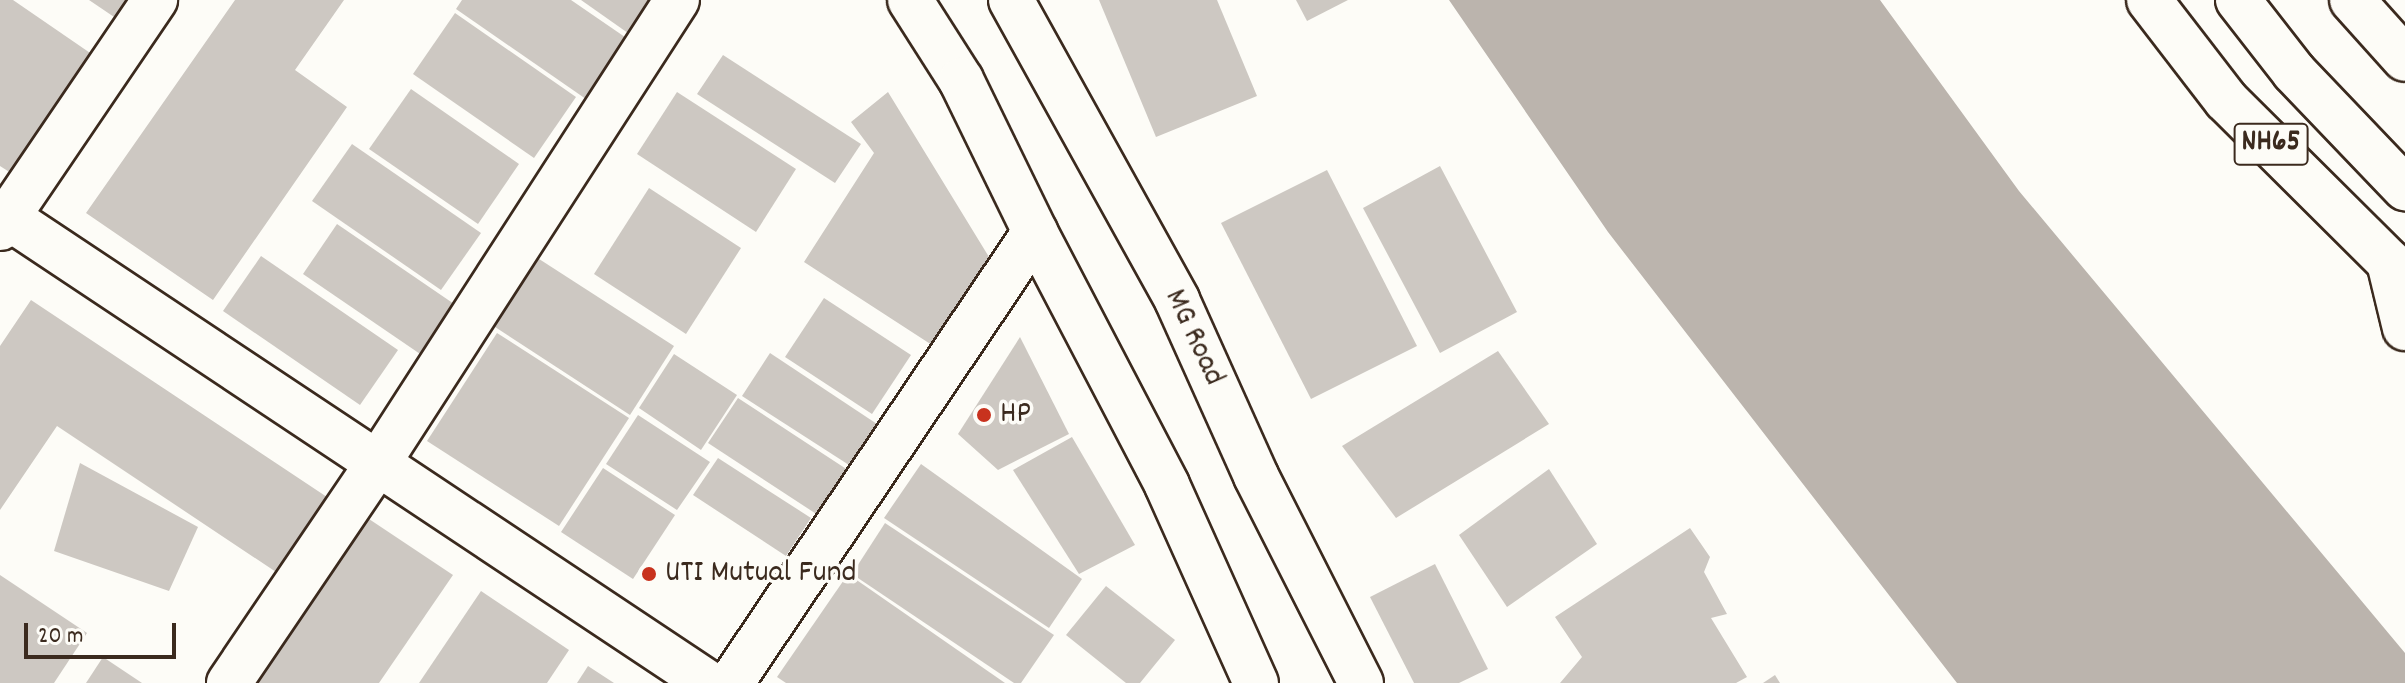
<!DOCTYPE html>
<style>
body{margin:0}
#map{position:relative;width:2405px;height:683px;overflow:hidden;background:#fdfcf7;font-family:Dekko,sans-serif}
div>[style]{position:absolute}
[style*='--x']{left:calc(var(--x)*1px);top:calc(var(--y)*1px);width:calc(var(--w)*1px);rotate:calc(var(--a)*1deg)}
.water>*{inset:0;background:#bbb4ad}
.building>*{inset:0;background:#cdc8c2}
.roads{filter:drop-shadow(2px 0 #3b2a1e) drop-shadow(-2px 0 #3b2a1e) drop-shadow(0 2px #3b2a1e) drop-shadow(0 -2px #3b2a1e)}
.street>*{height:44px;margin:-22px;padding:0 22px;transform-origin:22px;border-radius:22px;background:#fdfcf7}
.secondary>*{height:44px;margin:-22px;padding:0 22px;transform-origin:22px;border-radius:22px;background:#fdfcf7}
.highway>*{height:44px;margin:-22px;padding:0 22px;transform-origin:22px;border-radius:22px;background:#fdfcf7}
.dots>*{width:22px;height:22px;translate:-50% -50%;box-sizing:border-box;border:4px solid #fdfcf7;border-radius:50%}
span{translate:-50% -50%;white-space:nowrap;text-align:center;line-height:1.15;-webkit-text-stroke:7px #fdfcf7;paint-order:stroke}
.shield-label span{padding:2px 6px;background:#fdfcf7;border:2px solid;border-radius:6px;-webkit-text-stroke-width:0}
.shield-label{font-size:30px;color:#3b2a1e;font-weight:700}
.street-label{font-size:32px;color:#3b2a1e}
.poi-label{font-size:32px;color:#3b2a1e}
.left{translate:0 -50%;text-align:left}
.scale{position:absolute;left:24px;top:623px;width:152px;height:36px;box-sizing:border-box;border:4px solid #3b2a1e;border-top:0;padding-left:10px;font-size:24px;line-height:28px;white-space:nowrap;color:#3b2a1e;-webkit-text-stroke:6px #fdfcf7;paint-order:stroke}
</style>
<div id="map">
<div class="water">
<div style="clip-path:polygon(1449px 0,1880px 0,2019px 191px,2405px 653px,2405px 683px,1957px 683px,1608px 232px)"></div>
</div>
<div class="building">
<div style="clip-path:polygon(0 0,13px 0,96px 57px,14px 175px,0 166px)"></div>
<div style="clip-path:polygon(89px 0,134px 0,120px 21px)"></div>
<div style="clip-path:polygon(235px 0,344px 0,295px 70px,347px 107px,213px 300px,86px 213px)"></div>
<div style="clip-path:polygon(462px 0,571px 0,638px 46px,596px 106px,456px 9px)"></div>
<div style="clip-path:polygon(581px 0,662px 0,635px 38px)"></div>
<div style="clip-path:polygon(1099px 0,1217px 0,1257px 96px,1156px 137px)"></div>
<div style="clip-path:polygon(1296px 0,1348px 0,1307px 21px)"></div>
<div style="clip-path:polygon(455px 13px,576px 97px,534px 158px,413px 74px)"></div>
<div style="clip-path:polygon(723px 55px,861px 144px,835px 183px,697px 94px)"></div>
<div style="clip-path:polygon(411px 89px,519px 164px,478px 224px,369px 149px)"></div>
<div style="clip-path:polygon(677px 92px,796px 169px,756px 232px,637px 154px)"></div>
<div style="clip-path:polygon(888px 92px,989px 257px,935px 347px,804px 262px,874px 153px,851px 122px)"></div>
<div style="clip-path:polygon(352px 144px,481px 233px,441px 290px,312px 201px)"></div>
<div style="clip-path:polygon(1440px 166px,1517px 312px,1440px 353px,1363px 208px)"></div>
<div style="clip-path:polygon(1327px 170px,1417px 346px,1311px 399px,1221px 223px)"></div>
<div style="clip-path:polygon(649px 188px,741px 248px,686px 334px,594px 274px)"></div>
<div style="clip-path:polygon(337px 224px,460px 308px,426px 358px,303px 274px)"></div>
<div style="clip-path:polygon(261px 256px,398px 350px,360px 405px,223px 311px)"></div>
<div style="clip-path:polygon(536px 257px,674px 346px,630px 415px,492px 325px)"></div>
<div style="clip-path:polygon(824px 298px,911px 355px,872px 414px,785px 357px)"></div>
<div style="clip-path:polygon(31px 300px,339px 505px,288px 580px,57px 426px,0 510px,0 346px)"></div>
<div style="clip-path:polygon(497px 333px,629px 418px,559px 526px,427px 441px)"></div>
<div style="clip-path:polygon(1020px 337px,1069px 434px,998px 470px,958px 434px)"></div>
<div style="clip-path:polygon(1498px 351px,1549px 424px,1396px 518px,1342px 446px)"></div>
<div style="clip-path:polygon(770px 353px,877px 424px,849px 465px,742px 396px)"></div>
<div style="clip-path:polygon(674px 354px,737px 395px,701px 450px,639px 408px)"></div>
<div style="clip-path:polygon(738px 398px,857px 476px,827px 521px,708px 443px)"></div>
<div style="clip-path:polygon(638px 415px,710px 462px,677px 510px,606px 464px)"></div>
<div style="clip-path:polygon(1072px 437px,1135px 545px,1079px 574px,1013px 470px)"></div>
<div style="clip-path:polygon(718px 458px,811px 518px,786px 556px,693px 495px)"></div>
<div style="clip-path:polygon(80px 463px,198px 527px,169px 591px,54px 551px)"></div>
<div style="clip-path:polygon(921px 464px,1082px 579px,1049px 628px,884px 518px)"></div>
<div style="clip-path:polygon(603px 468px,675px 515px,633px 579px,561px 532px)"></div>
<div style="clip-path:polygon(1549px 469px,1597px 544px,1507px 607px,1459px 535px)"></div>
<div style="clip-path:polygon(366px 517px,453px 575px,379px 683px,258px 683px,255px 681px)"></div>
<div style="clip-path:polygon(885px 523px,1054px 635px,1021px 683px,1014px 683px,852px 574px)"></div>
<div style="clip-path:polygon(1690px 528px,1710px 557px,1704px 572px,1727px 614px,1711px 618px,1747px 677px,1736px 683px,1560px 683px,1582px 657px,1555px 617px)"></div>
<div style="clip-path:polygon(1435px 564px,1488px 669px,1459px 683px,1414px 683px,1370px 597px)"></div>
<div style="clip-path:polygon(848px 574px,1005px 683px,786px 683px,777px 677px)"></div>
<div style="clip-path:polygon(0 575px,87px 633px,54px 683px,0 683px)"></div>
<div style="clip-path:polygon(1106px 586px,1175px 640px,1140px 683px,1126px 683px,1066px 635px)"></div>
<div style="clip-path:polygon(481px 591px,569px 650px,547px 683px,419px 683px)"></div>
<div style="clip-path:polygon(103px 657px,142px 683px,86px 683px)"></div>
<div style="clip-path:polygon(588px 666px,614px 683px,577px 683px)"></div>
<div style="clip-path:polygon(1775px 675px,1780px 683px,1763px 683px)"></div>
</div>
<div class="roads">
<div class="street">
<div style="--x:0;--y:212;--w:850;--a:33.63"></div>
<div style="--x:2389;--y:262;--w:68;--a:76.4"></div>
<div style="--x:229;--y:683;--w:266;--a:-55.9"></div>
<div style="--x:378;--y:463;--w:551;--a:-57.15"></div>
<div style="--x:731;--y:683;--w:544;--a:-56.02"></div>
</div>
<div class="secondary">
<div style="--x:910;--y:0;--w:95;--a:57.5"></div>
<div style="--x:961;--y:80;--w:169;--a:64"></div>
<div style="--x:1035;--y:232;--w:285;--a:62.4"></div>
<div style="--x:1167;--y:485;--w:217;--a:65.8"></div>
<div style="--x:1011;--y:0;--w:343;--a:61"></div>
<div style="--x:1177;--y:300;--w:193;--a:65.8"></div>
<div style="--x:1256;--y:476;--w:232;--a:63.1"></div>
<div style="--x:2352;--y:0;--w:79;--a:48.1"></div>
<div style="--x:0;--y:228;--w:276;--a:-55.8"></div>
</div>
<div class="highway">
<div style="--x:2149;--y:0;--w:126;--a:52.4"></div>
<div style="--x:2226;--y:100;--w:252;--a:44.8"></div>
<div style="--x:2238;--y:0;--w:91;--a:52.1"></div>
<div style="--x:2294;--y:72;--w:161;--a:46.3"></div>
</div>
</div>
<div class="dots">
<div style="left:984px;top:415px;background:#c8321e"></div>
<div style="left:649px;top:574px;background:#c8321e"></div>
</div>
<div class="shield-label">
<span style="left:2271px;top:144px">NH65</span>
</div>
<div class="street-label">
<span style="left:1193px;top:338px;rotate:65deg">MG Road</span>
</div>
<div class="poi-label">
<span class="left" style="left:1000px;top:415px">HP</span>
<span class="left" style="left:665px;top:574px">UTI Mutual Fund</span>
</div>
<div class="scale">20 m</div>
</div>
